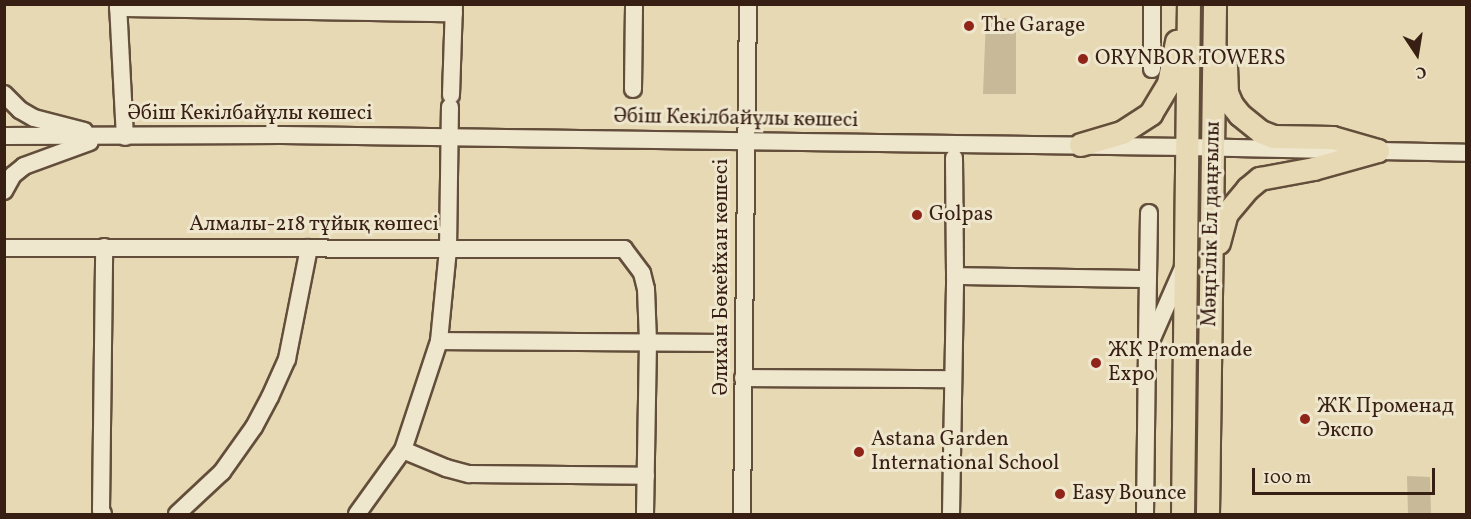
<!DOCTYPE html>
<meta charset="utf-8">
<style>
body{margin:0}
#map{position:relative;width:1471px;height:519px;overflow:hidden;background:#e6d9b3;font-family:Vollkorn,serif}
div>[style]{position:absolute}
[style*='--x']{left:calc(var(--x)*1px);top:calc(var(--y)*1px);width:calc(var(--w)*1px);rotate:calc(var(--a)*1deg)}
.green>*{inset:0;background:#c8b998}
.roads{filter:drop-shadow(2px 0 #634e3b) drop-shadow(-2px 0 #634e3b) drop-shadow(0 2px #634e3b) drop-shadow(0 -2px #634e3b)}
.minor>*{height:16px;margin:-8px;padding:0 8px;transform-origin:8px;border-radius:8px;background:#efe6ce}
.major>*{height:22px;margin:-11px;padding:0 11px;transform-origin:11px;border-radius:11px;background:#e6d9b3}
.dots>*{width:16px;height:16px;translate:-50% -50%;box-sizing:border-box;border:3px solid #efe6ce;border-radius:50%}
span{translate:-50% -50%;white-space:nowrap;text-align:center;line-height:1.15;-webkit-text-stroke:6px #efe6ce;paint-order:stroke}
.poi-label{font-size:21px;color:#371f13}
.left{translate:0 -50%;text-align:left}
.street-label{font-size:21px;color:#371f13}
.frame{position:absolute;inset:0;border:6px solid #371f13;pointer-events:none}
.north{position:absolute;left:1387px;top:24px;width:60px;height:60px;-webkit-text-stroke:4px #efe6ce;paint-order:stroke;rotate:168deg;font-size:16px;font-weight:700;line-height:24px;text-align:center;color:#371f13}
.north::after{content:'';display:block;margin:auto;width:21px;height:27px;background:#371f13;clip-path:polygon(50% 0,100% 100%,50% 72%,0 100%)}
.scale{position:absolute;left:1252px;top:468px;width:183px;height:27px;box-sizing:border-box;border:3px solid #371f13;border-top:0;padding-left:8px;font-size:18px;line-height:21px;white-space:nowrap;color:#371f13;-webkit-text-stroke:4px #efe6ce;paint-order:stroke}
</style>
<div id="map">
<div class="green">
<div style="clip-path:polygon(986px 18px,1016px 19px,1016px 94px,983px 94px)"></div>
<div style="clip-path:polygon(1407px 476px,1430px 477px,1431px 514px,1408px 514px)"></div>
</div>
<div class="roads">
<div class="minor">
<div style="--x:118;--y:4;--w:133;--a:87"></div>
<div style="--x:118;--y:8;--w:336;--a:0.9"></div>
<div style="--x:1152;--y:69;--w:65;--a:-90"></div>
<div style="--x:633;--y:89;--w:85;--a:-89.3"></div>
<div style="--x:4;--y:94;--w:23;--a:45"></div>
<div style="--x:20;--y:110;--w:16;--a:30"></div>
<div style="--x:34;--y:118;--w:52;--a:14.6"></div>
<div style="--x:451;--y:95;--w:91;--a:-88.1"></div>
<div style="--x:4;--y:136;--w:278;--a:-0.2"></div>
<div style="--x:282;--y:135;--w:905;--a:0.76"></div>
<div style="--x:1187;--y:147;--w:279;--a:1.2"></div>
<div style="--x:954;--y:158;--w:118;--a:89.5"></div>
<div style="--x:4;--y:191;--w:18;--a:-61"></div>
<div style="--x:13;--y:175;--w:14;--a:-39"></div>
<div style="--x:24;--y:166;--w:70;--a:-20"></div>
<div style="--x:4;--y:248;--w:620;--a:0.09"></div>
<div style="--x:624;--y:249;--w:30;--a:53"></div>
<div style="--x:642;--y:273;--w:16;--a:76"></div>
<div style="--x:646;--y:289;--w:53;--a:87.8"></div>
<div style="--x:648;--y:342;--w:172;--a:91"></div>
<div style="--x:439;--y:341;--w:279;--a:0.4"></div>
<div style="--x:1147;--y:341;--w:128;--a:-89.1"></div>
<div style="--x:743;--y:378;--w:210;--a:0.3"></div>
<div style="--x:403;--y:450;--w:47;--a:22.7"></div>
<div style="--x:446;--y:468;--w:24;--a:15"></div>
<div style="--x:469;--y:474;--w:177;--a:0.6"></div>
<div style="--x:103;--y:514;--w:4;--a:-117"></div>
<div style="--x:101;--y:510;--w:263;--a:-89.3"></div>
<div style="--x:177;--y:514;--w:62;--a:-43"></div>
<div style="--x:222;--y:472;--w:55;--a:-54.6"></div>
<div style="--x:254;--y:427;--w:34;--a:-62"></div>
<div style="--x:270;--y:397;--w:42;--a:-65.9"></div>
<div style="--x:287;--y:359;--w:113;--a:-78.8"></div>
<div style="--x:357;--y:514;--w:79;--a:-54.3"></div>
<div style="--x:403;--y:450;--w:115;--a:-71.7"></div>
<div style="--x:439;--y:341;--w:92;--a:-84.4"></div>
<div style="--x:448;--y:249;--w:142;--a:-89.2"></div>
<div style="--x:742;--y:514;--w:510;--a:-89.33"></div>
<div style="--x:951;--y:514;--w:238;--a:-89"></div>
<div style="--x:955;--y:276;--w:193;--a:0.9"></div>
<div style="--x:1145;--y:514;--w:164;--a:-89.3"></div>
<div style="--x:1147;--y:350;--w:90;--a:-66.3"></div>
</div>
<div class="major">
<div style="--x:1226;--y:66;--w:27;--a:88"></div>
<div style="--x:1227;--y:93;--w:13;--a:67"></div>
<div style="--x:1232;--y:105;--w:13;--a:51"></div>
<div style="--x:1240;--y:115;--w:27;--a:39"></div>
<div style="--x:1261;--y:132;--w:14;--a:21"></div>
<div style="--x:1274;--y:137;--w:59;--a:1"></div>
<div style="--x:1333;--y:138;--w:47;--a:16.1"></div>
<div style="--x:1081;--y:145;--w:43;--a:-16.3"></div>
<div style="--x:1122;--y:133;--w:35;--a:-33"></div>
<div style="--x:1151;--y:114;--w:35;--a:-59"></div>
<div style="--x:1169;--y:84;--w:43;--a:-79.2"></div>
<div style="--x:1219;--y:243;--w:30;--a:-75"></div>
<div style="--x:1227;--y:214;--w:33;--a:-50"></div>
<div style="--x:1248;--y:189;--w:16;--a:-40"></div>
<div style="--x:1260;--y:179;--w:55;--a:-10.5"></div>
<div style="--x:1314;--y:169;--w:66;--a:-15.7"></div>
<div style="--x:1183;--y:514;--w:510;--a:-89.33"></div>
<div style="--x:1208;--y:514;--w:510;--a:-89.21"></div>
</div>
</div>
<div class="dots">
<div style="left:969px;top:26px;background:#8f2418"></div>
<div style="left:1083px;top:59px;background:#8f2418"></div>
<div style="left:917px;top:215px;background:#8f2418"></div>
<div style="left:1096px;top:363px;background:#8f2418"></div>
<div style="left:1305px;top:419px;background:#8f2418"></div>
<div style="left:859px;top:452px;background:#8f2418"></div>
<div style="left:1060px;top:494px;background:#8f2418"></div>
</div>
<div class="poi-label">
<span class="left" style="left:981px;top:26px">The Garage</span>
<span class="left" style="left:1095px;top:59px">ORYNBOR TOWERS</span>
<span class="left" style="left:929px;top:215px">Golpas</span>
<span class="left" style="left:1108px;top:363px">ЖК Promenade<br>Expo</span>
<span class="left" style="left:1317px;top:419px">ЖК Променад<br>Экспо</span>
<span class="left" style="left:871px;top:452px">Astana Garden<br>International School</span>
<span class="left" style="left:1072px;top:494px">Easy Bounce</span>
</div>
<div class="street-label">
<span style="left:250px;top:114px">Әбіш Кекілбайұлы көшесі</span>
<span style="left:736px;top:119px;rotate:1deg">Әбіш Кекілбайұлы көшесі</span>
<span style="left:1212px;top:224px;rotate:-89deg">Мәңгілік Ел даңғылы</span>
<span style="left:314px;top:225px">Алмалы-218 тұйық көшесі</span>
<span style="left:722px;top:277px;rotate:-90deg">Әлихан Бөкейхан көшесі</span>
</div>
<div class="frame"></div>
<div class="north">С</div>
<div class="scale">100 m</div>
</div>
